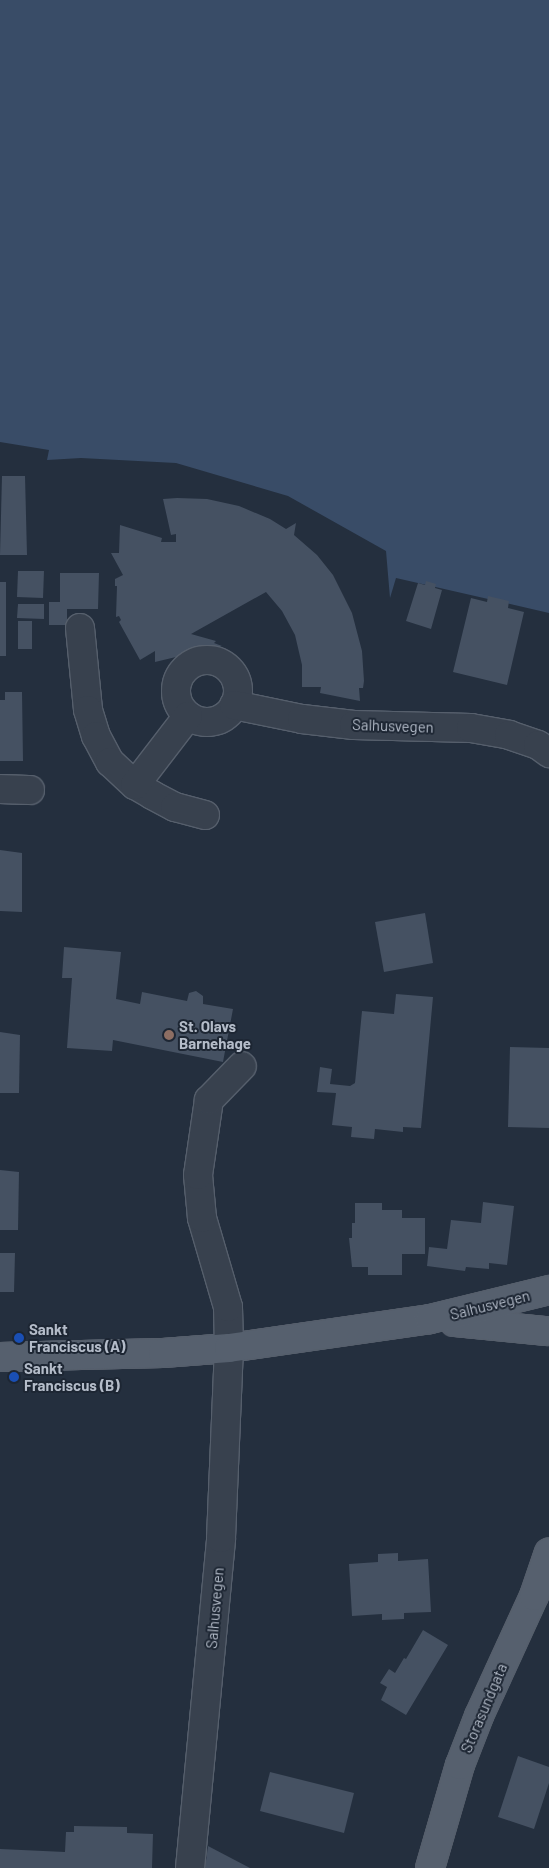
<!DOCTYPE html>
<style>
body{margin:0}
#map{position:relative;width:549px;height:1868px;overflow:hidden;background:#242f3e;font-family:Barlow,sans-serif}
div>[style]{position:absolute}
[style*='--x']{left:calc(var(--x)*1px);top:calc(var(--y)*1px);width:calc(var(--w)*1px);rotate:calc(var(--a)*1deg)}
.water>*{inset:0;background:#394c67}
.building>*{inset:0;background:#455162}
.roads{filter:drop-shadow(1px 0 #565f6c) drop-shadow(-1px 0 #565f6c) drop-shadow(0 1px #565f6c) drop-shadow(0 -1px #565f6c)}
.minor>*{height:28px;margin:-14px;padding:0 14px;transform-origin:14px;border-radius:14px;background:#38414e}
.minor>.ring{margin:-14px;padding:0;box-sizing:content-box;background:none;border:28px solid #38414e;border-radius:50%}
.major>*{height:28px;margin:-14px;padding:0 14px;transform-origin:14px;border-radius:14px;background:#56606e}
.dots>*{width:14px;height:14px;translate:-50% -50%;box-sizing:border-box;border:2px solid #1d2633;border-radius:50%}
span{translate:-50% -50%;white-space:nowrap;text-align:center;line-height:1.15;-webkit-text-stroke:4px #1d2633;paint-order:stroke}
.street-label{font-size:15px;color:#b4bcc9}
.poi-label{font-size:15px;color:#b4bcc9;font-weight:700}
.left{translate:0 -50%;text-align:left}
</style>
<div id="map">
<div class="water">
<div style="clip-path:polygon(0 0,549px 0,549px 613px,396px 578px,390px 598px,386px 551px,288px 496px,176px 463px,81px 458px,47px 460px,49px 450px,0 442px)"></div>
</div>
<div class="building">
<div style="clip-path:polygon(2px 476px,25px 476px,27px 555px,0 555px)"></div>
<div style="clip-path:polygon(177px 498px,207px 499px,239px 506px,270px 519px,286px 529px,296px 523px,294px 535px,317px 555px,333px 575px,352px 613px,362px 651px,364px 681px,363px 688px,359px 688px,360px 701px,320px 693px,321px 687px,302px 687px,302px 665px,295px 635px,282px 611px,266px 592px,191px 634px,216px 641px,214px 643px,222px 646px,155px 662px,155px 651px,140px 660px,119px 622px,121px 620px,119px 616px,116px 617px,117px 586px,115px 586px,115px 579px,123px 575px,111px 553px,119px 553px,120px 525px,162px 538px,161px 542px,176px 542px,176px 534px,171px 535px,163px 499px)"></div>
<div style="clip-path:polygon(18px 571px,44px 571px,43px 598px,17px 597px)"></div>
<div style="clip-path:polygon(60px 573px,99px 573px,98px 609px,67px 609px,67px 625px,49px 625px,49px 602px,60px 602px)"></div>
<div style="clip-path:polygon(426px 581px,436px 584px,435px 588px,442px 590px,431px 629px,406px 621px,418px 583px,425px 585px)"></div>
<div style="clip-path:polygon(0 582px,6px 582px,6px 656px,0 656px)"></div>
<div style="clip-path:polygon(488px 596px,509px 601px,508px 608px,524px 612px,507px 685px,453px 672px,471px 598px,487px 602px)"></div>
<div style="clip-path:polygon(18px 604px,44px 604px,44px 619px,17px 618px)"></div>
<div style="clip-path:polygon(18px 621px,32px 621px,32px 649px,18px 649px)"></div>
<div style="clip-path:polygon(5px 692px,22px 692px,23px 761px,0 761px,0 700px,5px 700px)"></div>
<div style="clip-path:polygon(0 850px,22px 853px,22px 912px,0 911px)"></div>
<div style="clip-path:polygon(425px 913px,433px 963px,384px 972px,375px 922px)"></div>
<div style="clip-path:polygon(64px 947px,121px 952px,116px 999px,140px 1004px,142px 992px,187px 1001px,189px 993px,196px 991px,203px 996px,203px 1004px,233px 1009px,223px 1062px,113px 1040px,112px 1051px,67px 1048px,72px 978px,62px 978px)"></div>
<div style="clip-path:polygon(396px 994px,433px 997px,421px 1128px,403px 1127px,403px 1132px,375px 1129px,374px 1139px,351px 1137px,352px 1127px,332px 1125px,336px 1093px,317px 1092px,320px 1067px,332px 1069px,330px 1084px,350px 1086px,355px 1083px,362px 1011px,394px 1014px)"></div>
<div style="clip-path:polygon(0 1032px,20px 1035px,19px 1093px,0 1093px)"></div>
<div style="clip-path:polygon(510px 1047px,549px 1048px,549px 1128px,508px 1127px)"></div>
<div style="clip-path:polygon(0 1170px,19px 1172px,18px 1230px,0 1230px)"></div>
<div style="clip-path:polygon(483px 1202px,514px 1206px,507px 1265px,489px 1263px,489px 1269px,466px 1267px,465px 1271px,427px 1266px,429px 1247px,447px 1249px,451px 1220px,481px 1223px)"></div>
<div style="clip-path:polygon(355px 1203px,382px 1203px,382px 1210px,402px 1210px,402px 1218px,425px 1218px,425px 1254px,402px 1254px,402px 1275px,368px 1275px,368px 1267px,352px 1267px,349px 1238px,352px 1238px,352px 1223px,355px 1223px)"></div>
<div style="clip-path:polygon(0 1253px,15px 1253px,14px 1292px,0 1292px)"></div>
<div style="clip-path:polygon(398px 1553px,398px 1561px,428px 1559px,431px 1612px,404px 1613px,404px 1619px,382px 1620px,382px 1614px,352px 1616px,349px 1564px,378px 1562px,378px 1554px)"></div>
<div style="clip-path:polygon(423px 1630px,448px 1645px,406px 1715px,381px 1700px,387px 1687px,380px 1683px,389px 1669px,395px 1673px,404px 1658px,406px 1659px)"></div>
<div style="clip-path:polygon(518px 1756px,549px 1767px,549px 1783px,534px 1829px,498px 1817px)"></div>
<div style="clip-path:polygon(270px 1772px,354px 1793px,344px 1833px,260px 1811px)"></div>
<div style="clip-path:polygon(74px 1826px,127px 1827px,127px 1833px,153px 1834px,152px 1868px,0 1868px,0 1849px,65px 1852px,66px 1832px,74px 1832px)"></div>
<div style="clip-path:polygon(208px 1846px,250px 1868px,205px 1868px)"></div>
</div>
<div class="roads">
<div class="minor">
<div style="--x:80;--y:628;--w:82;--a:84.4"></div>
<div style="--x:88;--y:710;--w:27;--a:73"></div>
<div style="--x:96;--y:736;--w:30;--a:62"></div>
<div style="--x:110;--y:762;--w:34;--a:43"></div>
<div style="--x:135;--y:785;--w:20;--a:30"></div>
<div style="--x:152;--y:795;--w:26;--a:28"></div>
<div style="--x:175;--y:807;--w:31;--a:15"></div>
<div class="ring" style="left:176px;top:660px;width:34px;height:34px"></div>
<div style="--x:234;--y:705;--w:69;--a:11.6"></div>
<div style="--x:302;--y:719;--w:52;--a:6.6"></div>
<div style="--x:354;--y:725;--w:117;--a:1.5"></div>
<div style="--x:471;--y:728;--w:39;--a:10"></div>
<div style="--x:509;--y:735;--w:31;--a:19"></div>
<div style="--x:538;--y:745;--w:14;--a:36"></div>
<div style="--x:135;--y:785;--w:87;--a:-52.5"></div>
<div style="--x:0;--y:789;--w:30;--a:2"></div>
<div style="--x:190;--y:1868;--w:331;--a:-84.6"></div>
<div style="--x:221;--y:1538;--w:190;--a:-87.6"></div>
<div style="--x:229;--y:1348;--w:41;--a:-91.4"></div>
<div style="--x:228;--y:1307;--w:93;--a:-106.3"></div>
<div style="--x:202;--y:1218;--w:43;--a:-95.3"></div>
<div style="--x:198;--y:1175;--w:76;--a:-81.7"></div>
<div style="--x:209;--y:1100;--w:47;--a:-45.9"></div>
</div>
<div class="major">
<div style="--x:454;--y:1322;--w:92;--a:5.6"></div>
<div style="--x:0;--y:1357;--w:163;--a:-1.4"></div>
<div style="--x:163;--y:1353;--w:66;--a:-4.3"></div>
<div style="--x:229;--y:1348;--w:203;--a:-8.2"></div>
<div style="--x:430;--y:1319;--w:122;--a:-13.7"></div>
<div style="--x:430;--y:1868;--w:107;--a:-73.8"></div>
<div style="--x:460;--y:1765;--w:53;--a:-68.8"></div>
<div style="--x:479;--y:1716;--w:132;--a:-65.4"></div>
<div style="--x:534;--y:1596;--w:46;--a:-71.2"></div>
</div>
</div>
<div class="dots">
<div style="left:169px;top:1035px;background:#8d6e63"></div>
<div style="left:19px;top:1338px;background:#1a4fb4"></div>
<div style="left:14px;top:1377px;background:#1a4fb4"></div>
</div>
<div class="street-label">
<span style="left:393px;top:726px;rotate:2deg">Salhusvegen</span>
<span style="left:490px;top:1305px;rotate:-14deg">Salhusvegen</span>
<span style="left:215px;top:1608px;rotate:-85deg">Salhusvegen</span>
<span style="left:484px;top:1708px;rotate:-67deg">Storasundgata</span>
</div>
<div class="poi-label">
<span class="left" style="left:179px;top:1035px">St. Olavs<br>Barnehage</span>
<span class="left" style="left:29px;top:1338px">Sankt<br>Franciscus (A)</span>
<span class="left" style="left:24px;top:1377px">Sankt<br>Franciscus (B)</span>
</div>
</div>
